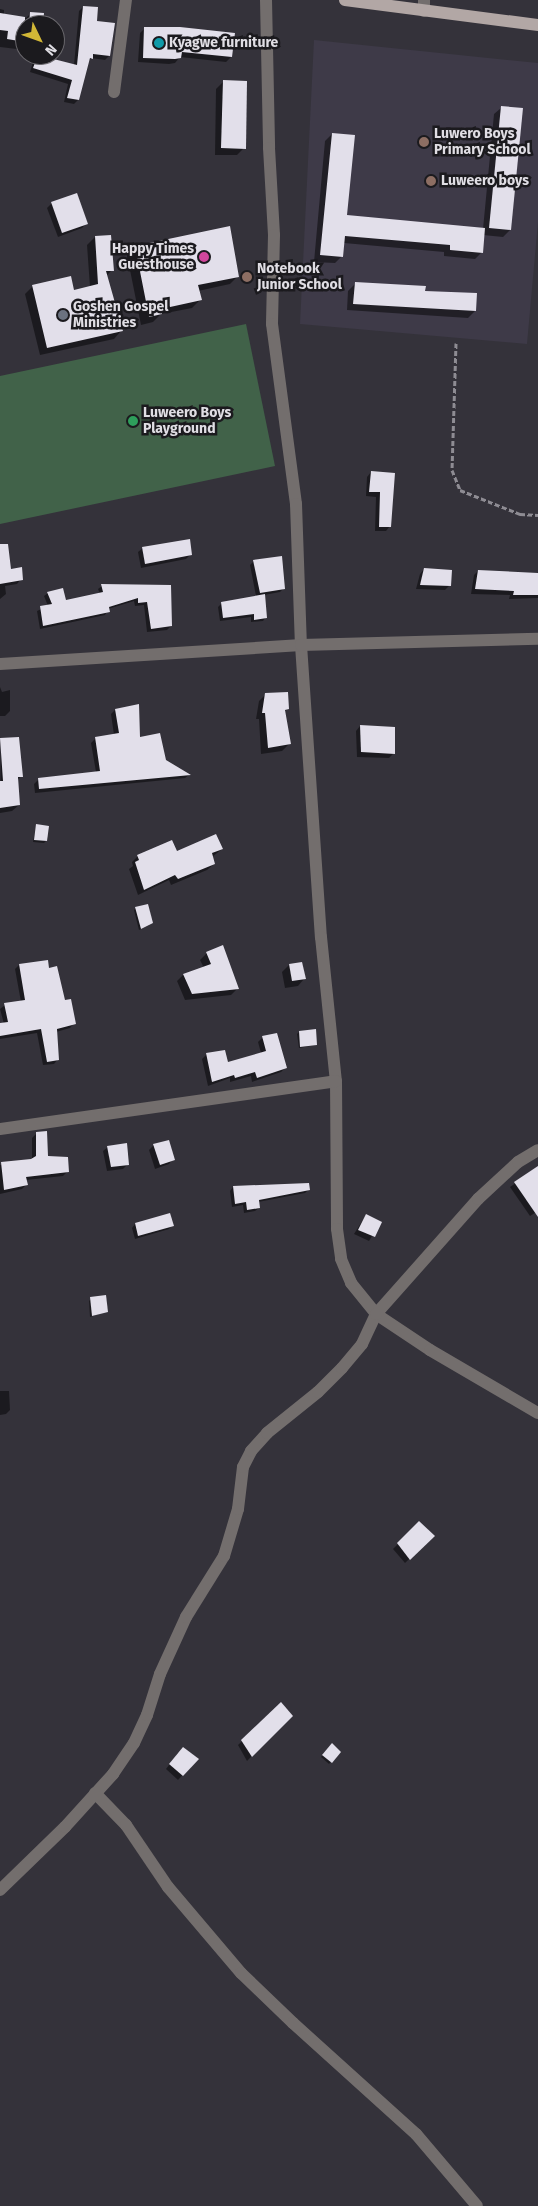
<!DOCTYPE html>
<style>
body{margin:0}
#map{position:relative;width:538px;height:2206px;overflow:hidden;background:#34323a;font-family:"Fira Sans",sans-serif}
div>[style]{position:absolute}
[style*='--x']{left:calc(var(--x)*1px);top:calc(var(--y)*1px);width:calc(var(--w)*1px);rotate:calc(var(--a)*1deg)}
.built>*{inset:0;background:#3e3a48}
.green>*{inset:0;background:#416249}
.shadow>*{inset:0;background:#0007}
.building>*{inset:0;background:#e2dfea}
.path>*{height:3px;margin-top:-1.5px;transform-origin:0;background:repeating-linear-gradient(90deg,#8e8c93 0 5px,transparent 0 7.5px)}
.minor>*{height:12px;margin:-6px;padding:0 6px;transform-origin:6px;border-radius:6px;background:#736e6d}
.major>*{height:12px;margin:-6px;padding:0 6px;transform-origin:6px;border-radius:6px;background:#b2a7a5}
.dots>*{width:14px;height:14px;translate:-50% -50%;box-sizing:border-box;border:2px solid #1b1a1e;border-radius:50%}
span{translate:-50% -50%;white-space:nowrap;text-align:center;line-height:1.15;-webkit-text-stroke:5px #1b1a1e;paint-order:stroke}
.poi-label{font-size:14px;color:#e0dee4;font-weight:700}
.left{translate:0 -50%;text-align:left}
.right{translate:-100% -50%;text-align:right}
.north{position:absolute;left:15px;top:15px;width:50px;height:50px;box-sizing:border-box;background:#1b1a1e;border:1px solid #6a686d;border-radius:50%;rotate:132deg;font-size:14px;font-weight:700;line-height:20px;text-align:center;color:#e0dee4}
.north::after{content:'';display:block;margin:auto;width:18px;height:22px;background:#d2b736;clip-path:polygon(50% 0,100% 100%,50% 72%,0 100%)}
</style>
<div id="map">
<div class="built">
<div style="clip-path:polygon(314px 40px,538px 63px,538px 222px,527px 344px,300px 324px)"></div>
</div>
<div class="green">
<div style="clip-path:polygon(246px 324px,275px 466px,0 524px,0 376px)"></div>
</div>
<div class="shadow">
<div style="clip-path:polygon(83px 7px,95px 22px,109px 56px,105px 60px,91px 58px,88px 62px,78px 100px,74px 104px,64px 102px,68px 84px,30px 72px,34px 59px,38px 55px,74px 65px,79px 11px)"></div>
<div style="clip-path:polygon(0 9px,4px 10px,4px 15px,26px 18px,31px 13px,42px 25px,25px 25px,25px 50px,0 47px)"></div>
<div style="clip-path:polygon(145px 28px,231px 57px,226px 62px,180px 57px,175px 63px,169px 64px,138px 62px,140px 33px)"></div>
<div style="clip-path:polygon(223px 82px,244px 148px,237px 155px,215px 155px,216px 89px)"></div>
<div style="clip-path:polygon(501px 108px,510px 230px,503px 237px,483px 235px,482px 252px,475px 259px,444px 256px,444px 252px,344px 243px,342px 256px,335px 263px,314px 262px,325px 141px,332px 134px,346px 216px,483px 229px,494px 114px)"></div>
<div style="clip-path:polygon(52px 203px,87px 223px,82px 228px,58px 237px,47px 208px)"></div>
<div style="clip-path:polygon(95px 237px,112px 270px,106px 276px,121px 331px,114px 339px,40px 355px,25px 294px,33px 286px,73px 292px,90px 287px,87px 245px)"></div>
<div style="clip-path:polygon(135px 247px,238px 276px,230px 284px,198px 291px,200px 300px,192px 308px,161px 314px,153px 322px,141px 325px,127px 255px)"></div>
<div style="clip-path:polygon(355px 284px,424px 292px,475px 311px,468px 318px,347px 310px,348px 291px)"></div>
<div style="clip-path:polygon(371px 472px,393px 474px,390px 526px,386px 531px,375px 531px,376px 497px,366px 496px,367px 477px)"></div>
<div style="clip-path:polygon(143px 548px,190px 555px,186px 559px,141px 568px,138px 552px)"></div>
<div style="clip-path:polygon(254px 561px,284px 588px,280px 592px,264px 595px,266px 617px,263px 621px,251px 622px,251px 617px,220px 621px,218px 607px,221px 604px,256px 596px,250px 565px)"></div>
<div style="clip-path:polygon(0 566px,21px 579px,17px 584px,5px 586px,6px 594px,0 599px)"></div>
<div style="clip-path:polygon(424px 569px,449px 586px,445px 590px,416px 589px,420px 574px)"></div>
<div style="clip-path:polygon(478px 571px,538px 574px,538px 598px,509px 599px,510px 595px,471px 594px,474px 575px)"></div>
<div style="clip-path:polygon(102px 586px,170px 587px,171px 626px,167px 630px,147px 632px,144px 605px,135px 606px,134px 601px,108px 609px,105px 615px,40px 629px,37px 611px,48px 606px,44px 596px,48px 593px,65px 601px,100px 594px,98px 589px)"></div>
<div style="clip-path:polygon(0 687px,2px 692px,10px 690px,10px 711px,5px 716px,0 716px)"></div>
<div style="clip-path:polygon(266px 694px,288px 708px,284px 712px,289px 744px,282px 751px,261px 754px,259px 719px,256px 719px,259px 701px)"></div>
<div style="clip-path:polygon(115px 710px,139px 738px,165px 761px,189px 775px,185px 778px,35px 793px,34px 784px,39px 779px,96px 772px,91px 743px,96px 738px,114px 735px,111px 714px)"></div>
<div style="clip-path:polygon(360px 726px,394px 728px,394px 753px,389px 758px,357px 757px,356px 731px)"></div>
<div style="clip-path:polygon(1px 739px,21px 776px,17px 781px,19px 805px,12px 811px,0 813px)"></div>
<div style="clip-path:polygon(36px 826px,46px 841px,44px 843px,33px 842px)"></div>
<div style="clip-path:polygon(222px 849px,212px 857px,214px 864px,207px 870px,171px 885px,169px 880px,138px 895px,129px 869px,133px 866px,132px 862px,138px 856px)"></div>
<div style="clip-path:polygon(136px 908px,149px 925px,139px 930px,134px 910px)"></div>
<div style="clip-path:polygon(207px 953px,237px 989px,231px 995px,185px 1000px,177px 981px,183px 975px,204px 968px,200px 960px)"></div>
<div style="clip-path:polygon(19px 965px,48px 969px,74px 1023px,70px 1028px,56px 1032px,58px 1059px,54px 1064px,43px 1065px,37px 1033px,0 1039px,0 1024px,4px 1024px,0 1009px,5px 1005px,21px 1002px,15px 969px)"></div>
<div style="clip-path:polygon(289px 965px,304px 979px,298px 986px,285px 988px,282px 972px)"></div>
<div style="clip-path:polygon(299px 1032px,316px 1045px,299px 1048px,297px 1034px)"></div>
<div style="clip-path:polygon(262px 1038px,286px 1067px,281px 1072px,252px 1082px,251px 1076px,230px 1082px,230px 1078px,208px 1086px,202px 1059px,207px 1054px,227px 1064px,261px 1053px,258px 1042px)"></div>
<div style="clip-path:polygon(37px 1133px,47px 1157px,67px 1172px,63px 1176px,26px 1180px,26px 1185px,22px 1189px,0 1194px,0 1165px,32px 1160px,32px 1138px)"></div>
<div style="clip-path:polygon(154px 1145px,173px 1159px,169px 1164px,155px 1169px,149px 1150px)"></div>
<div style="clip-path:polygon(108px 1147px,128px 1164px,123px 1169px,107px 1171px,103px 1151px)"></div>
<div style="clip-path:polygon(538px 1168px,538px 1211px,530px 1216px,510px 1187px)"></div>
<div style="clip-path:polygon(233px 1187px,308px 1190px,305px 1193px,258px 1202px,259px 1208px,255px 1211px,244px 1213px,243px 1205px,232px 1207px,230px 1191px)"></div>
<div style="clip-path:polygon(169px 1215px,172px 1225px,169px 1229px,135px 1239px,132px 1228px,135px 1224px)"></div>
<div style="clip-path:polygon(366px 1215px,380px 1223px,369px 1241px,354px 1234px)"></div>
<div style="clip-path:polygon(91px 1299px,107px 1311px,90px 1317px,89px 1301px)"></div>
<div style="clip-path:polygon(0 1391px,9px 1391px,10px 1410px,6px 1414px,0 1415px)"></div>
<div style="clip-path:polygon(419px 1523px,433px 1536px,405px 1563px,393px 1549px)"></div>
<div style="clip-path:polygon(281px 1704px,291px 1716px,247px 1761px,238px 1745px)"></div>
<div style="clip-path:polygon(332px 1745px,339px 1752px,329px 1764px,321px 1757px)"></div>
<div style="clip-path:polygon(178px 1753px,197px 1759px,178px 1780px,166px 1769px)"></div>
</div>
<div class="building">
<div style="clip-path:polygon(83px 6px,98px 7px,97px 21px,115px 23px,110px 56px,93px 54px,93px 59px,90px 58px,79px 100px,67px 98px,72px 80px,33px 68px,38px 55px,77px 65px)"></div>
<div style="clip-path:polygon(30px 12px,44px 13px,43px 25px,29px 25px)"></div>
<div style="clip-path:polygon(0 13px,25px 17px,25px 42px,7px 39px,8px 31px,0 30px)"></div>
<div style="clip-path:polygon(144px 27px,180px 27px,235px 33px,232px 57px,182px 52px,181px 58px,175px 59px,143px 58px)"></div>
<div style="clip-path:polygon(223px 80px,247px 81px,246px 149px,221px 148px)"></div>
<div style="clip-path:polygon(501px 106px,523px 108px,511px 230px,489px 228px)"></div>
<div style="clip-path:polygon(332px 133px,355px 135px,347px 215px,485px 228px,483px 253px,450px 250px,450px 245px,345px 236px,343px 257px,320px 255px)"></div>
<div style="clip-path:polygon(77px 193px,88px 224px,62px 233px,51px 202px)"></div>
<div style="clip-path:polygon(230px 226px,239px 277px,198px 285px,202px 300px,161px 309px,162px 314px,149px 317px,135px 246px)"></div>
<div style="clip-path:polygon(111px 235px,114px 271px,106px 271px,123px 331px,47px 348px,32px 285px,71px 276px,74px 290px,98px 284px,95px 236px)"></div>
<div style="clip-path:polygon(355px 282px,426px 286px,425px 291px,477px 293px,476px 311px,353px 304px)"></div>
<div style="clip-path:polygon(371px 471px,395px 473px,391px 527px,379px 527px,380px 492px,369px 492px)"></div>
<div style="clip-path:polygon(190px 539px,192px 555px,145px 564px,142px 547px)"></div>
<div style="clip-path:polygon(0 544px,8px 544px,11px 569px,22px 567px,23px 580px,0 584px)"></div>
<div style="clip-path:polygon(282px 556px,285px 589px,260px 593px,253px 560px)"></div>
<div style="clip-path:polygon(424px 568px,452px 570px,451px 586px,420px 585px)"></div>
<div style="clip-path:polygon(478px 570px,538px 573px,538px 595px,513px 595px,514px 591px,475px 589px)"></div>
<div style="clip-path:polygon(101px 584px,171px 585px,172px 626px,151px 629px,147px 602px,138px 603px,138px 598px,109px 607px,110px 612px,43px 626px,40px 606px,52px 604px,47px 592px,63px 588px,66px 600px,103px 592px)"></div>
<div style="clip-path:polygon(265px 594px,267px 618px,254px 620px,254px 614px,223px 618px,221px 602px)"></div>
<div style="clip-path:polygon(288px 692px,289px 709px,285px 710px,291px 744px,268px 748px,265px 713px,262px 713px,265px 693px)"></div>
<div style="clip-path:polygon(139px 704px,140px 737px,160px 733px,166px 760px,191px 775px,39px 789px,38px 778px,100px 771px,95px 737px,119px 733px,115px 709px)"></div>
<div style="clip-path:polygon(360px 725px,395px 727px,395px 754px,361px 752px)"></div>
<div style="clip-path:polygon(19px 737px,23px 777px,18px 777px,20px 805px,0 808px,0 781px,3px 781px,0 738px)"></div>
<div style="clip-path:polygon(36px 824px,49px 826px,47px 841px,34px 840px)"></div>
<div style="clip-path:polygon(216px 834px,223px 849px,212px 853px,215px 864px,178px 879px,175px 875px,144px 890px,135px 862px,139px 860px,137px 855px,172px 840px,177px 851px)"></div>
<div style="clip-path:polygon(148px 904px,153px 923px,141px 929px,135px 907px)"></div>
<div style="clip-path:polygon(223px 945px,239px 989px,192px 994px,183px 974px,211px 964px,206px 952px)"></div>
<div style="clip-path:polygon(48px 960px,49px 968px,57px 966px,65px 1000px,71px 999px,76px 1024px,57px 1029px,59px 1060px,47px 1062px,41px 1029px,0 1036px,0 1023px,8px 1022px,4px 1003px,25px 1000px,19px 964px)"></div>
<div style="clip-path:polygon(302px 962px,306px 979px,292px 981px,289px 964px)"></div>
<div style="clip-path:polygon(316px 1029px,317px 1045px,300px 1047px,299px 1031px)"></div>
<div style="clip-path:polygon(277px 1033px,287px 1068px,257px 1078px,255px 1072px,235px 1078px,234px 1075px,212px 1082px,206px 1053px,225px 1050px,228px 1062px,266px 1051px,262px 1036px)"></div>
<div style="clip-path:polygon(47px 1131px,48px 1156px,68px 1157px,69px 1172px,26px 1177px,28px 1185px,4px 1190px,1px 1162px,31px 1159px,36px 1156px,36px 1132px)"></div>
<div style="clip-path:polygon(169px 1140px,175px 1160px,160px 1165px,153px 1144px)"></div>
<div style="clip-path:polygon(127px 1143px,129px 1165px,111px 1167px,107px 1146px)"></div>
<div style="clip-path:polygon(538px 1166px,538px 1217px,514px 1182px)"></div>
<div style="clip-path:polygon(309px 1183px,310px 1190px,259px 1200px,260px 1208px,247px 1210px,246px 1202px,235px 1204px,233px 1186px)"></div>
<div style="clip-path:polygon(170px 1213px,174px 1226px,138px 1236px,135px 1223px)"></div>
<div style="clip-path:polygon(366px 1214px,382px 1222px,375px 1237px,358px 1230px)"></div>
<div style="clip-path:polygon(106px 1295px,108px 1312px,92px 1316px,90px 1297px)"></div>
<div style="clip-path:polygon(419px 1521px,435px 1536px,410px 1560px,397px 1543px)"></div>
<div style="clip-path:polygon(281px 1702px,293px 1716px,252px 1757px,241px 1740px)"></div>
<div style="clip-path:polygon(332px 1743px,341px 1752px,332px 1763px,322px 1755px)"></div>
<div style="clip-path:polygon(183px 1747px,199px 1759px,183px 1776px,169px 1764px)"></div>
</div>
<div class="path">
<div style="--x:456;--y:343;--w:127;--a:91.8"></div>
<div style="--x:452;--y:470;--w:22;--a:68"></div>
<div style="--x:460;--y:490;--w:65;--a:21.8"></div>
<div style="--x:520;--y:514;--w:18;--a:3"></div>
</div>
<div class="minor">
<div style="--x:266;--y:0;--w:148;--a:88.8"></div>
<div style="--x:269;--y:148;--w:87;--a:86.7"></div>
<div style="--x:274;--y:235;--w:89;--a:91.3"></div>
<div style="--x:272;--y:324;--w:182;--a:82.4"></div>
<div style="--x:296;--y:504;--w:141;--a:88"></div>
<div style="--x:301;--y:645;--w:293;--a:86.1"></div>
<div style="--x:321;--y:937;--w:145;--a:84.1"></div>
<div style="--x:336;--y:1081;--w:148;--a:89.6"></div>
<div style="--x:337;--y:1229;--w:30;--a:82"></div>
<div style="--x:341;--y:1259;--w:26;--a:67"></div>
<div style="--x:351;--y:1283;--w:40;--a:51"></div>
<div style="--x:376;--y:1314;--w:65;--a:33.7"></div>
<div style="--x:430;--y:1350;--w:125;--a:30.3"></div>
<div style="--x:424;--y:11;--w:11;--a:-90"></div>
<div style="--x:114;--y:92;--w:93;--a:-82.6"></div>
<div style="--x:0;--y:664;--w:302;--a:-3.6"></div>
<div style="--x:301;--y:645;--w:237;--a:-1.5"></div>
<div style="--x:0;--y:1129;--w:339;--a:-8.1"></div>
<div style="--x:95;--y:1793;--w:45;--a:45.9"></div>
<div style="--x:126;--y:1825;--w:75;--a:55.9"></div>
<div style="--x:168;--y:1887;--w:113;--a:49.7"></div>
<div style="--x:241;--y:1973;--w:72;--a:43.9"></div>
<div style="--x:293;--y:2023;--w:166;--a:42.1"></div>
<div style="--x:416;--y:2134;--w:94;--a:49.7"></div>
<div style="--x:0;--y:1890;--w:91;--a:-44.1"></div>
<div style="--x:65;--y:1827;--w:72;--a:-47.8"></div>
<div style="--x:113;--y:1774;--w:37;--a:-56"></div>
<div style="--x:134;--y:1743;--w:31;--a:-65"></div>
<div style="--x:147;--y:1715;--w:43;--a:-72.4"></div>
<div style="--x:160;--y:1674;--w:63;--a:-65.5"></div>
<div style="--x:186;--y:1617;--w:72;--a:-58.1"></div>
<div style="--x:224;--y:1556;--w:49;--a:-73.4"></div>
<div style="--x:238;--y:1509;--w:42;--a:-83.2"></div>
<div style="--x:243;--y:1467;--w:18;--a:-63"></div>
<div style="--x:251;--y:1451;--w:24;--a:-48"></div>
<div style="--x:267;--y:1433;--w:65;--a:-38.8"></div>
<div style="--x:318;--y:1392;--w:34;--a:-45"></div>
<div style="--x:342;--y:1368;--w:31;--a:-50"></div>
<div style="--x:362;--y:1344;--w:33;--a:-65"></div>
<div style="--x:376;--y:1314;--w:154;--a:-48.4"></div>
<div style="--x:478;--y:1199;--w:54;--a:-42.8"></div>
<div style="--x:518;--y:1162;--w:23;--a:-31"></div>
</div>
<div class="major">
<div style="--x:345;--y:0;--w:195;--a:7.4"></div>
</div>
<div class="dots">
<div style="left:159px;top:43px;background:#0f9aa8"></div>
<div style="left:424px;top:142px;background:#8d6e63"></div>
<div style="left:431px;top:181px;background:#8d6e63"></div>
<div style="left:204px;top:257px;background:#d1479c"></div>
<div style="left:247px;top:277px;background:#8d6e63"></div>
<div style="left:63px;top:315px;background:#6b7280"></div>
<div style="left:133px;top:421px;background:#2e9e5b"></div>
</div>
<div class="poi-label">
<span class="left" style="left:169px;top:43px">Kyagwe furniture</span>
<span class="left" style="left:434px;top:142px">Luwero Boys<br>Primary School</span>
<span class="left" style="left:441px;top:181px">Luweero boys</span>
<span class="right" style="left:194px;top:257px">Happy Times<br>Guesthouse</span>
<span class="left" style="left:257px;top:277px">Notebook<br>Junior School</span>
<span class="left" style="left:73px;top:315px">Goshen Gospel<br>Ministries</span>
<span class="left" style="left:143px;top:421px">Luweero Boys<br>Playground</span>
</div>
<div class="north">N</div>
</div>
